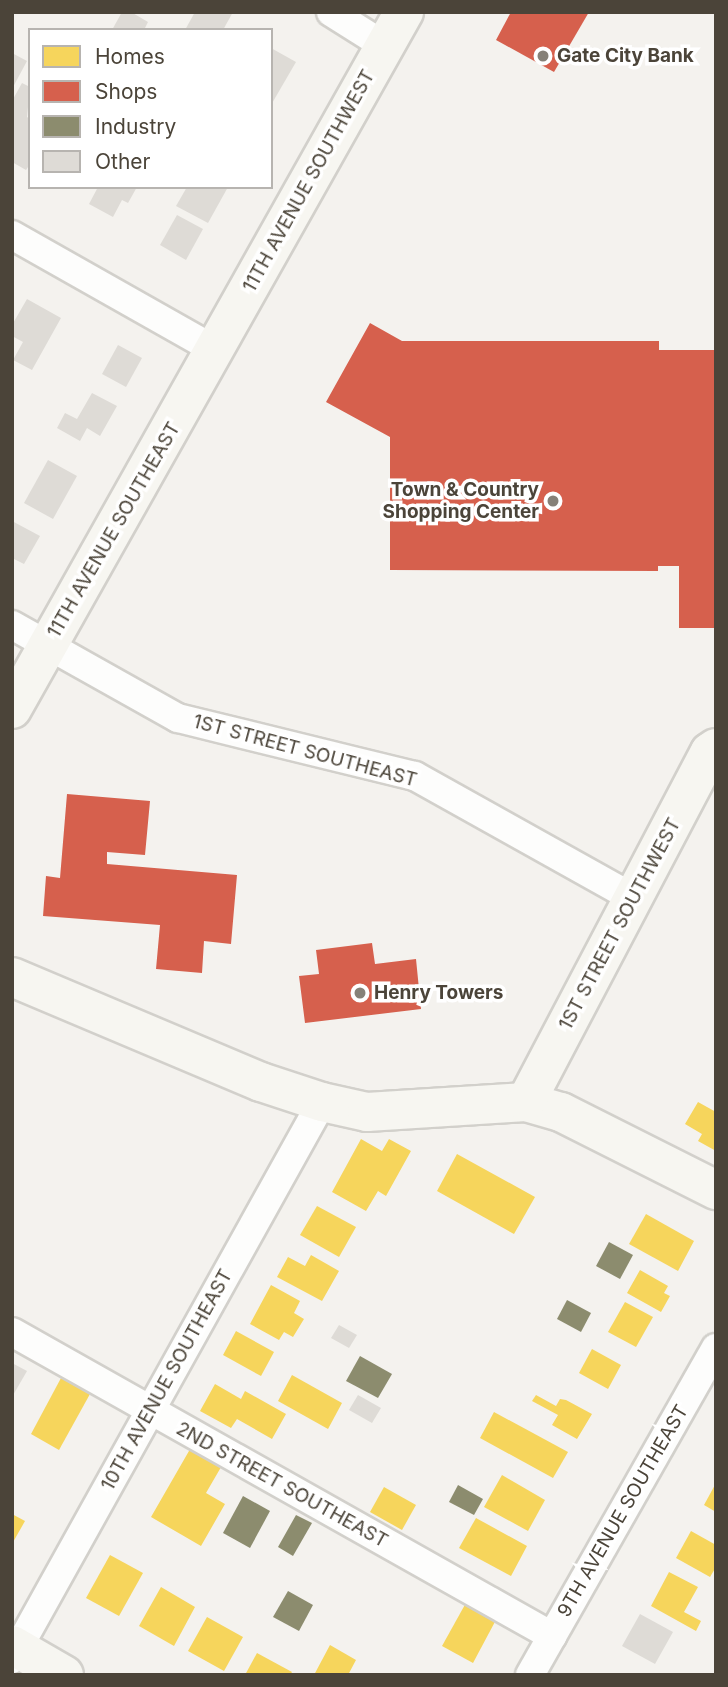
<!DOCTYPE html>
<style>
body{margin:0}
#map{position:relative;width:728px;height:1687px;overflow:hidden;background:#f4f2ee;font-family:Inter,sans-serif}
div>[style]{position:absolute}
[style*='--x']{left:calc(var(--x)*1px);top:calc(var(--y)*1px);width:calc(var(--w)*1px);rotate:calc(var(--a)*1deg)}
.homes>*{inset:0;background:#f6d55c}
.shops>*{inset:0;background:#d6604d}
.industry>*{inset:0;background:#8c8c6e}
.building>*{inset:0;background:#dedbd6}
.roads{filter:drop-shadow(2px 0 #d2d0cb) drop-shadow(-2px 0 #d2d0cb) drop-shadow(0 2px #d2d0cb) drop-shadow(0 -2px #d2d0cb)}
.street>*{height:28px;margin:-14px;padding:0 14px;transform-origin:14px;border-radius:14px;background:#fdfdfc}
.secondary>*{height:38px;margin:-19px;padding:0 19px;transform-origin:19px;border-radius:19px;background:#f7f6f1}
.dots>*{width:19px;height:19px;translate:-50% -50%;box-sizing:border-box;border:4px solid #fff;border-radius:50%}
span{translate:-50% -50%;white-space:nowrap;text-align:center;line-height:1.15;-webkit-text-stroke:7px #fff;paint-order:stroke}
.poi-label{font-size:19px;color:#4b4439;font-weight:700}
.left{translate:0 -50%;text-align:left}
.right{translate:-100% -50%;text-align:right}
.street-label{font-size:19px;color:#4b4439}
.frame{position:absolute;inset:0;border:14px solid #4b4439;pointer-events:none}
.legend{position:absolute;left:28px;top:28px;width:245px;height:161px;box-sizing:border-box;background:#fff;border:2px solid #b7b4b0;margin:0;padding:9px 12px;list-style:none;font-size:21px;color:#4b4439}
.legend li{display:flex;align-items:center;gap:14px;height:35px}
.legend b{width:35px;border:2px solid #b7b4b0}
</style>
<div id="map">
<div class="homes">
<div style="clip-path:polygon(698px 1102px,716px 1112px,716px 1151px,698px 1141px,702px 1134px,685px 1124px)"></div>
<div style="clip-path:polygon(361px 1139px,382px 1151px,389px 1139px,411px 1151px,386px 1196px,378px 1191px,366px 1211px,332px 1192px)"></div>
<div style="clip-path:polygon(457px 1154px,535px 1197px,514px 1234px,437px 1191px)"></div>
<div style="clip-path:polygon(317px 1206px,356px 1227px,339px 1257px,300px 1235px)"></div>
<div style="clip-path:polygon(646px 1214px,694px 1241px,678px 1271px,629px 1244px)"></div>
<div style="clip-path:polygon(311px 1255px,339px 1271px,322px 1301px,277px 1277px,288px 1257px,305px 1266px)"></div>
<div style="clip-path:polygon(640px 1270px,668px 1286px,664px 1293px,670px 1296px,661px 1312px,627px 1293px)"></div>
<div style="clip-path:polygon(271px 1285px,300px 1301px,294px 1313px,304px 1319px,293px 1337px,284px 1332px,279px 1340px,250px 1324px)"></div>
<div style="clip-path:polygon(625px 1302px,653px 1317px,636px 1347px,608px 1332px)"></div>
<div style="clip-path:polygon(236px 1331px,274px 1352px,261px 1376px,223px 1355px)"></div>
<div style="clip-path:polygon(592px 1349px,621px 1365px,608px 1389px,579px 1373px)"></div>
<div style="clip-path:polygon(292px 1375px,342px 1403px,328px 1429px,278px 1401px)"></div>
<div style="clip-path:polygon(61px 1378px,90px 1394px,59px 1450px,31px 1434px)"></div>
<div style="clip-path:polygon(215px 1384px,241px 1399px,245px 1391px,286px 1414px,272px 1439px,237px 1419px,231px 1428px,200px 1411px)"></div>
<div style="clip-path:polygon(536px 1395px,556px 1406px,560px 1399px,566px 1400px,592px 1414px,577px 1439px,552px 1425px,558px 1415px,532px 1401px)"></div>
<div style="clip-path:polygon(494px 1412px,568px 1452px,553px 1478px,480px 1438px)"></div>
<div style="clip-path:polygon(193px 1444px,224px 1462px,206px 1493px,225px 1504px,201px 1546px,151px 1517px)"></div>
<div style="clip-path:polygon(502px 1475px,545px 1500px,528px 1531px,484px 1507px)"></div>
<div style="clip-path:polygon(716px 1483px,716px 1512px,704px 1505px)"></div>
<div style="clip-path:polygon(384px 1487px,416px 1505px,402px 1530px,370px 1512px)"></div>
<div style="clip-path:polygon(12px 1514px,25px 1521px,12px 1544px)"></div>
<div style="clip-path:polygon(476px 1518px,527px 1546px,511px 1576px,459px 1548px)"></div>
<div style="clip-path:polygon(691px 1531px,716px 1545px,716px 1567px,710px 1577px,676px 1558px)"></div>
<div style="clip-path:polygon(110px 1555px,143px 1573px,119px 1616px,86px 1598px)"></div>
<div style="clip-path:polygon(669px 1572px,698px 1587px,684px 1612px,701px 1621px,696px 1631px,651px 1606px)"></div>
<div style="clip-path:polygon(161px 1587px,195px 1607px,174px 1646px,139px 1626px)"></div>
<div style="clip-path:polygon(467px 1601px,497px 1618px,473px 1663px,442px 1646px)"></div>
<div style="clip-path:polygon(207px 1617px,243px 1637px,224px 1671px,188px 1651px)"></div>
<div style="clip-path:polygon(330px 1645px,356px 1660px,348px 1675px,314px 1675px)"></div>
<div style="clip-path:polygon(257px 1653px,292px 1672px,290px 1675px,245px 1675px)"></div>
</div>
<div class="shops">
<div style="clip-path:polygon(511px 12px,589px 12px,554px 72px,496px 40px)"></div>
<div style="clip-path:polygon(370px 323px,402px 341px,659px 341px,659px 350px,716px 350px,716px 628px,679px 628px,679px 566px,658px 566px,658px 571px,390px 570px,390px 437px,326px 402px)"></div>
<div style="clip-path:polygon(67px 794px,150px 801px,145px 855px,107px 852px,107px 864px,237px 875px,231px 944px,204px 941px,202px 973px,156px 969px,160px 925px,43px 916px,46px 876px,60px 878px)"></div>
<div style="clip-path:polygon(372px 943px,375px 964px,416px 959px,421px 1009px,305px 1023px,299px 976px,319px 974px,316px 950px)"></div>
</div>
<div class="industry">
<div style="clip-path:polygon(609px 1242px,633px 1255px,620px 1279px,596px 1266px)"></div>
<div style="clip-path:polygon(567px 1300px,591px 1313px,581px 1332px,557px 1319px)"></div>
<div style="clip-path:polygon(360px 1356px,392px 1374px,378px 1398px,346px 1381px)"></div>
<div style="clip-path:polygon(458px 1485px,483px 1499px,474px 1515px,449px 1502px)"></div>
<div style="clip-path:polygon(243px 1496px,270px 1511px,250px 1548px,223px 1533px)"></div>
<div style="clip-path:polygon(296px 1515px,312px 1523px,293px 1556px,278px 1547px)"></div>
<div style="clip-path:polygon(288px 1591px,313px 1605px,299px 1631px,273px 1617px)"></div>
</div>
<div class="building">
<div style="clip-path:polygon(122px 12px,131px 12px,148px 22px,144px 30px,112px 30px)"></div>
<div style="clip-path:polygon(195px 12px,233px 12px,223px 30px,185px 30px)"></div>
<div style="clip-path:polygon(271px 48px,296px 62px,271px 105px)"></div>
<div style="clip-path:polygon(12px 53px,27px 61px,12px 89px)"></div>
<div style="clip-path:polygon(22px 83px,30px 87px,27px 117px,30px 119px,30px 164px,26px 170px,12px 162px,12px 101px)"></div>
<div style="clip-path:polygon(98px 187px,137px 187px,128px 203px,122px 200px,113px 217px,89px 204px)"></div>
<div style="clip-path:polygon(187px 187px,228px 187px,208px 223px,176px 206px)"></div>
<div style="clip-path:polygon(177px 215px,203px 229px,186px 260px,160px 245px)"></div>
<div style="clip-path:polygon(27px 299px,61px 318px,32px 370px,13px 360px,23px 342px,12px 336px,12px 325px)"></div>
<div style="clip-path:polygon(118px 345px,142px 358px,126px 387px,102px 374px)"></div>
<div style="clip-path:polygon(92px 393px,117px 406px,100px 436px,87px 428px,80px 441px,57px 428px,65px 413px,77px 419px)"></div>
<div style="clip-path:polygon(48px 460px,77px 476px,53px 519px,24px 503px)"></div>
<div style="clip-path:polygon(12px 521px,40px 536px,24px 564px,12px 558px)"></div>
<div style="clip-path:polygon(339px 1325px,357px 1335px,349px 1348px,331px 1338px)"></div>
<div style="clip-path:polygon(12px 1363px,27px 1371px,12px 1397px)"></div>
<div style="clip-path:polygon(358px 1395px,381px 1408px,372px 1423px,349px 1410px)"></div>
<div style="clip-path:polygon(640px 1614px,673px 1632px,655px 1664px,622px 1646px)"></div>
</div>
<div class="roads">
<div class="street">
<div style="--x:331;--y:12;--w:64;--a:32.2"></div>
<div style="--x:12;--y:235;--w:233;--a:29.5"></div>
<div style="--x:12;--y:625;--w:190;--a:29.3"></div>
<div style="--x:178;--y:718;--w:244;--a:13.8"></div>
<div style="--x:415;--y:776;--w:252;--a:29.2"></div>
<div style="--x:12;--y:1332;--w:620;--a:29.38"></div>
<div style="--x:12;--y:1659;--w:637;--a:-60.9"></div>
<div style="--x:530;--y:1675;--w:376;--a:-60.4"></div>
</div>
<div class="secondary">
<div style="--x:12;--y:709;--w:800;--a:-60.65"></div>
<div style="--x:12;--y:977;--w:270;--a:22.9"></div>
<div style="--x:261;--y:1082;--w:64;--a:18.2"></div>
<div style="--x:322;--y:1102;--w:46;--a:12.5"></div>
<div style="--x:367;--y:1112;--w:159;--a:-3.6"></div>
<div style="--x:526;--y:1102;--w:36;--a:16"></div>
<div style="--x:561;--y:1112;--w:174;--a:26.7"></div>
<div style="--x:526;--y:1102;--w:395;--a:-62.3"></div>
<div style="--x:710;--y:752;--w:7;--a:-34"></div>
<div style="--x:12;--y:1645;--w:60;--a:30"></div>
</div>
</div>
<div class="dots">
<div style="left:543px;top:56px;background:#868178"></div>
<div style="left:553px;top:501px;background:#868178"></div>
<div style="left:360px;top:993px;background:#868178"></div>
</div>
<div class="poi-label">
<span class="left" style="left:557px;top:56px">Gate City Bank</span>
<span class="right" style="left:539px;top:501px">Town &amp; Country<br>Shopping Center</span>
<span class="left" style="left:374px;top:993px">Henry Towers</span>
</div>
<div class="street-label">
<span style="left:309px;top:181px;rotate:-61deg">11TH AVENUE SOUTHWEST</span>
<span style="left:114px;top:530px;rotate:-60deg">11TH AVENUE SOUTHEAST</span>
<span style="left:305px;top:751px;rotate:15deg">1ST STREET SOUTHEAST</span>
<span style="left:620px;top:924px;rotate:-62deg">1ST STREET SOUTHWEST</span>
<span style="left:167px;top:1380px;rotate:-61deg">10TH AVENUE SOUTHEAST</span>
<span style="left:282px;top:1485px;rotate:29deg">2ND STREET SOUTHEAST</span>
<span style="left:623px;top:1511px;rotate:-60deg">9TH AVENUE SOUTHEAST</span>
</div>
<div class="frame"></div>
<ul class="legend">
<li><b style="height:19px;background:#f6d55c"></b>Homes</li>
<li><b style="height:19px;background:#d6604d"></b>Shops</li>
<li><b style="height:19px;background:#8c8c6e"></b>Industry</li>
<li><b style="height:19px;background:#dedbd6"></b>Other</li>
</ul>
</div>
